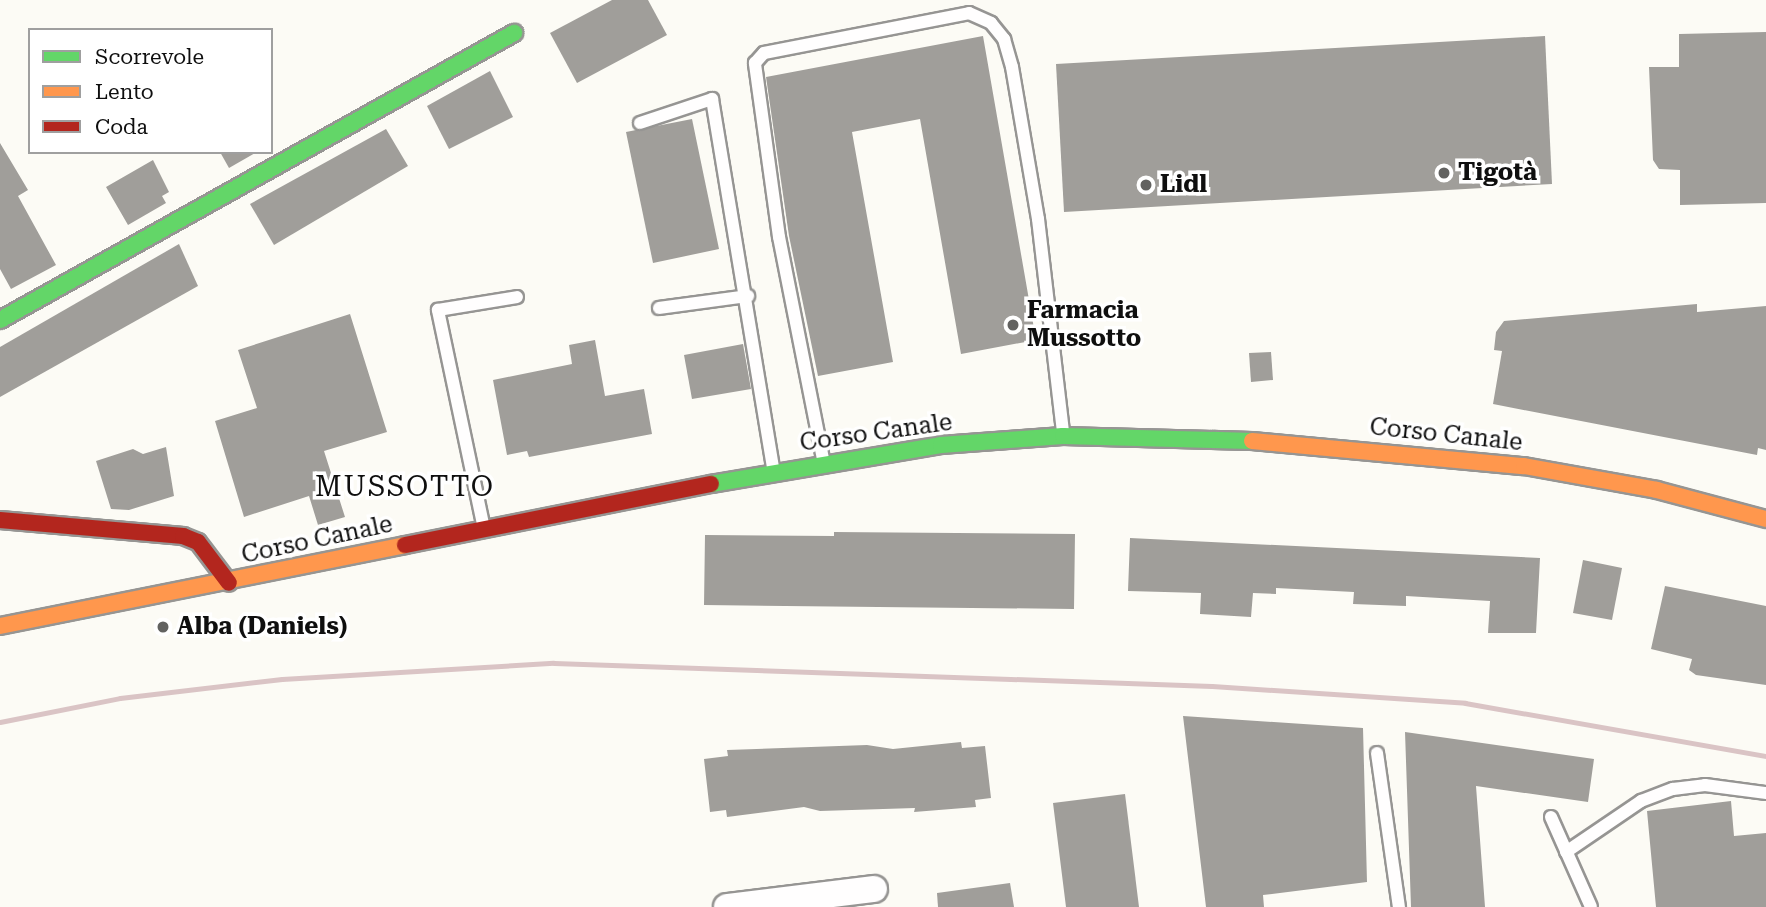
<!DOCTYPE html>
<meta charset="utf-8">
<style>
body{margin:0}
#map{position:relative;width:1766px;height:907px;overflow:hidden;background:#fcfbf5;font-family:"Roboto Serif",serif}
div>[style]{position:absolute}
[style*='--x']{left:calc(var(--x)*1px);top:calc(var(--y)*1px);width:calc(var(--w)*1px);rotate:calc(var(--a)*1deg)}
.building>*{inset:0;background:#a09e9a}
.roads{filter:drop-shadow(2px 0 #969593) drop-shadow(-2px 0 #969593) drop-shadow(0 2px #969593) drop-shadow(0 -2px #969593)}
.lane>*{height:12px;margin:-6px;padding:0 6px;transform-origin:6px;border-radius:6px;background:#fffefe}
.street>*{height:26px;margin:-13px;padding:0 13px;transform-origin:13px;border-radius:13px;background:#fffefe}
.fast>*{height:16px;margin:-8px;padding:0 8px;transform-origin:8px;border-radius:8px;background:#63d668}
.slow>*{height:16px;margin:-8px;padding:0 8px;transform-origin:8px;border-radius:8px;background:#ff974d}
.jam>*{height:16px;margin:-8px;padding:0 8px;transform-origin:8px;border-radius:8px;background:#b3261e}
.rail>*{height:5px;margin:-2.5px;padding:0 2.5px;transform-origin:2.5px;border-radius:2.5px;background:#dac4c5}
.dots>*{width:19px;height:19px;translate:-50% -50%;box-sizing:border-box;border:4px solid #fff;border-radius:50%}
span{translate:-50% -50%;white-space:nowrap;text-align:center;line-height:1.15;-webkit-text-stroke:7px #fff;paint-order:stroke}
.poi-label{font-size:24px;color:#0f0f0f;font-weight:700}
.left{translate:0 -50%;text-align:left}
.street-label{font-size:24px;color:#0f0f0f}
.quarter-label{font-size:28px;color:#0f0f0f;letter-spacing:2px}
.legend{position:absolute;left:28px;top:28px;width:245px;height:126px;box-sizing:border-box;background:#fff;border:2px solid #9f9f9f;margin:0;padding:9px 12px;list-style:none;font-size:21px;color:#0f0f0f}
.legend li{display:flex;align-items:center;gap:14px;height:35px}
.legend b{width:35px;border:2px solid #9f9f9f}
</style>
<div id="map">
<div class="building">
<div style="clip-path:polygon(612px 0,648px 0,667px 35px,577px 83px,550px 33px)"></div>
<div style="clip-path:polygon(1766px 32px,1766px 203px,1680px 205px,1680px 170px,1659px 169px,1653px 160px,1649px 67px,1679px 67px,1679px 34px)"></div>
<div style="clip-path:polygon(983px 36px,1036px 340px,961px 354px,920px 119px,852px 132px,893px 362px,818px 376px,789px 236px,766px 77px)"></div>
<div style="clip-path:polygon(1545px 36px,1552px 184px,1064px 212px,1056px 64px)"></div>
<div style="clip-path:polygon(490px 71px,513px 117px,449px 149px,427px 106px)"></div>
<div style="clip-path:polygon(692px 119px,719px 249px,653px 263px,626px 132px)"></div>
<div style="clip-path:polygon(386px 129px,408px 166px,274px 245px,250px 204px)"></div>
<div style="clip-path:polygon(0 143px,28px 190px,18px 196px,56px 265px,11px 289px,0 269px)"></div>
<div style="clip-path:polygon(220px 152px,257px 152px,229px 168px)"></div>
<div style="clip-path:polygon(153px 160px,169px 192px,162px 196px,166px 203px,128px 225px,106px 187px)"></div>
<div style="clip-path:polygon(179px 244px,198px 286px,0 397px,0 347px)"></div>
<div style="clip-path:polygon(1697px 304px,1697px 312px,1766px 306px,1766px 450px,1758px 448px,1757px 455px,1493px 404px,1502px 351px,1494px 350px,1496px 332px,1504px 321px)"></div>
<div style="clip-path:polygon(350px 314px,387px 432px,324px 451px,345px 517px,318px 525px,309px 496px,244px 517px,215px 421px,257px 408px,238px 350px)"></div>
<div style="clip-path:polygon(595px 340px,605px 396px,644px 389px,652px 434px,529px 457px,527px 451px,507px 455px,493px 380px,572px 364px,569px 345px)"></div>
<div style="clip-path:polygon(743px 344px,751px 389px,692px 399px,684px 355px)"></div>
<div style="clip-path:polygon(1271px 352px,1273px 380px,1251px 382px,1249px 353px)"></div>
<div style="clip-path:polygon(166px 447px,174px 496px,129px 510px,111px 509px,96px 461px,133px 449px,143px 454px)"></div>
<div style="clip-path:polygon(834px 532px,1075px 534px,1074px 609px,704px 605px,705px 535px,834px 536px)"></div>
<div style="clip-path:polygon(1130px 538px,1540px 558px,1536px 633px,1488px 633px,1490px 601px,1406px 596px,1406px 606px,1353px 604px,1354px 592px,1276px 588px,1276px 594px,1253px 593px,1251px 617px,1200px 614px,1201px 593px,1128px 591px)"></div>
<div style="clip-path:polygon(1583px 560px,1622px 568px,1612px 620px,1573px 613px)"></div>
<div style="clip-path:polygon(1665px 586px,1766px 606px,1766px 685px,1696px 675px,1689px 670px,1692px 659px,1651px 649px)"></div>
<div style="clip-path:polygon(1183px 716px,1363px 728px,1367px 882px,1263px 895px,1264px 907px,1206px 907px)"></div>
<div style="clip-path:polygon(1405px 732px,1594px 759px,1588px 802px,1476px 786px,1485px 907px,1411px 907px)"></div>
<div style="clip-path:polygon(961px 742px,962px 748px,985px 746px,991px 798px,975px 800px,976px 807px,914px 812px,915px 808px,820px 811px,804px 807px,727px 817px,726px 810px,710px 812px,704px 759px,728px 756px,727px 750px,867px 745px,893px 749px)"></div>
<div style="clip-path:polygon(1125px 794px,1139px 907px,1066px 907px,1053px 803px)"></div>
<div style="clip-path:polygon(1731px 801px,1734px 836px,1766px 833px,1766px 907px,1656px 907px,1647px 811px)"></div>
<div style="clip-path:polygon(1010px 883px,1014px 907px,938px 907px,937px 893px)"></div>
</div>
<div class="roads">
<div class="lane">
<div style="--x:640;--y:123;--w:76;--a:-18.4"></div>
<div style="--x:712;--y:99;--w:373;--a:80.6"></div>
<div style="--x:659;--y:308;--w:90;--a:-7.7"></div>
<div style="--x:823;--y:459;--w:226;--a:-101.2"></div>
<div style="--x:779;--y:237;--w:176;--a:-97.9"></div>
<div style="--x:755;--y:63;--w:13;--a:-48"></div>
<div style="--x:764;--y:53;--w:209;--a:-11"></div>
<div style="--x:969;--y:13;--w:24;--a:24"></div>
<div style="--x:991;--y:23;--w:21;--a:51"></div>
<div style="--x:1004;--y:39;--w:29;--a:74"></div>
<div style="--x:1012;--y:67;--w:154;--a:80.3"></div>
<div style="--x:1038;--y:219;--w:213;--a:83.3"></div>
<div style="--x:483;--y:524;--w:219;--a:-101.9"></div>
<div style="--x:438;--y:310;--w:80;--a:-9.3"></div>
<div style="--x:1377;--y:753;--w:156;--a:81.9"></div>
<div style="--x:1551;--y:817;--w:98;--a:66"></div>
<div style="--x:1566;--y:852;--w:91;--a:-34.2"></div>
<div style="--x:1641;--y:801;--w:34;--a:-21"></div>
<div style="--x:1673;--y:789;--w:32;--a:-7"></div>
<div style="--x:1705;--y:785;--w:62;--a:7.5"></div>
</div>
<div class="street">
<div style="--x:727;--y:907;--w:148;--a:-7"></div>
</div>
<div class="fast">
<div style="--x:0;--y:320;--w:589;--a:-29.18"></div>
<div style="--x:711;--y:484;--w:233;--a:-9.6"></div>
<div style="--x:941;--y:445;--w:122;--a:-4.2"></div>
<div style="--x:1063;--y:436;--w:189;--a:1.5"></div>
</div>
<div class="slow">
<div style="--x:1252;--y:441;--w:273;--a:5.3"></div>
<div style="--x:1524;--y:466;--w:135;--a:10.2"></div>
<div style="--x:1657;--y:490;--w:113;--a:14.9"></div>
<div style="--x:0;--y:626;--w:413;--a:-11.3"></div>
</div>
<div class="jam">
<div style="--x:0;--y:520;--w:184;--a:5"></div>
<div style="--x:183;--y:536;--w:16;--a:22"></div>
<div style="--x:198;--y:542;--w:51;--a:52.9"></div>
<div style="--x:405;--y:545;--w:312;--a:-11.3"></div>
</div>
</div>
<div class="rail">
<div style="--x:0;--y:722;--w:122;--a:-11.3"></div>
<div style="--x:120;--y:698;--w:163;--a:-6.7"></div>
<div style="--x:282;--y:679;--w:272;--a:-3.4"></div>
<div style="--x:554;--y:663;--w:658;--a:2"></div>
<div style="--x:1212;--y:686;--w:254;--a:3.8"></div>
<div style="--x:1465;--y:703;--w:306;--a:10"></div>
</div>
<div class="dots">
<div style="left:1444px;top:173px;background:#626260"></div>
<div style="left:1146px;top:185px;background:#626260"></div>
<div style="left:1013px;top:325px;background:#626260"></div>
<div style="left:163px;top:627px;background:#626260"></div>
</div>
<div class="poi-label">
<span class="left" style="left:1458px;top:173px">Tigotà</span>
<span class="left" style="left:1160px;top:185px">Lidl</span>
<span class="left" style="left:1027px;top:325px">Farmacia<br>Mussotto</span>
<span class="left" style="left:177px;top:627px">Alba (Daniels)</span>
</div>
<div class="street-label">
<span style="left:876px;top:433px;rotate:-8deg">Corso Canale</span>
<span style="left:1446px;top:435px;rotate:6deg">Corso Canale</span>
<span style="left:317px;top:540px;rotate:-12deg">Corso Canale</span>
</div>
<div class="quarter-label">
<span style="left:405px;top:487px">MUSSOTTO</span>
</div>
<ul class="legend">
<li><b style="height:9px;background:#63d668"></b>Scorrevole</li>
<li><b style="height:9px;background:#ff974d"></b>Lento</li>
<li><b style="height:9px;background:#b3261e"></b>Coda</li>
</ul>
</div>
